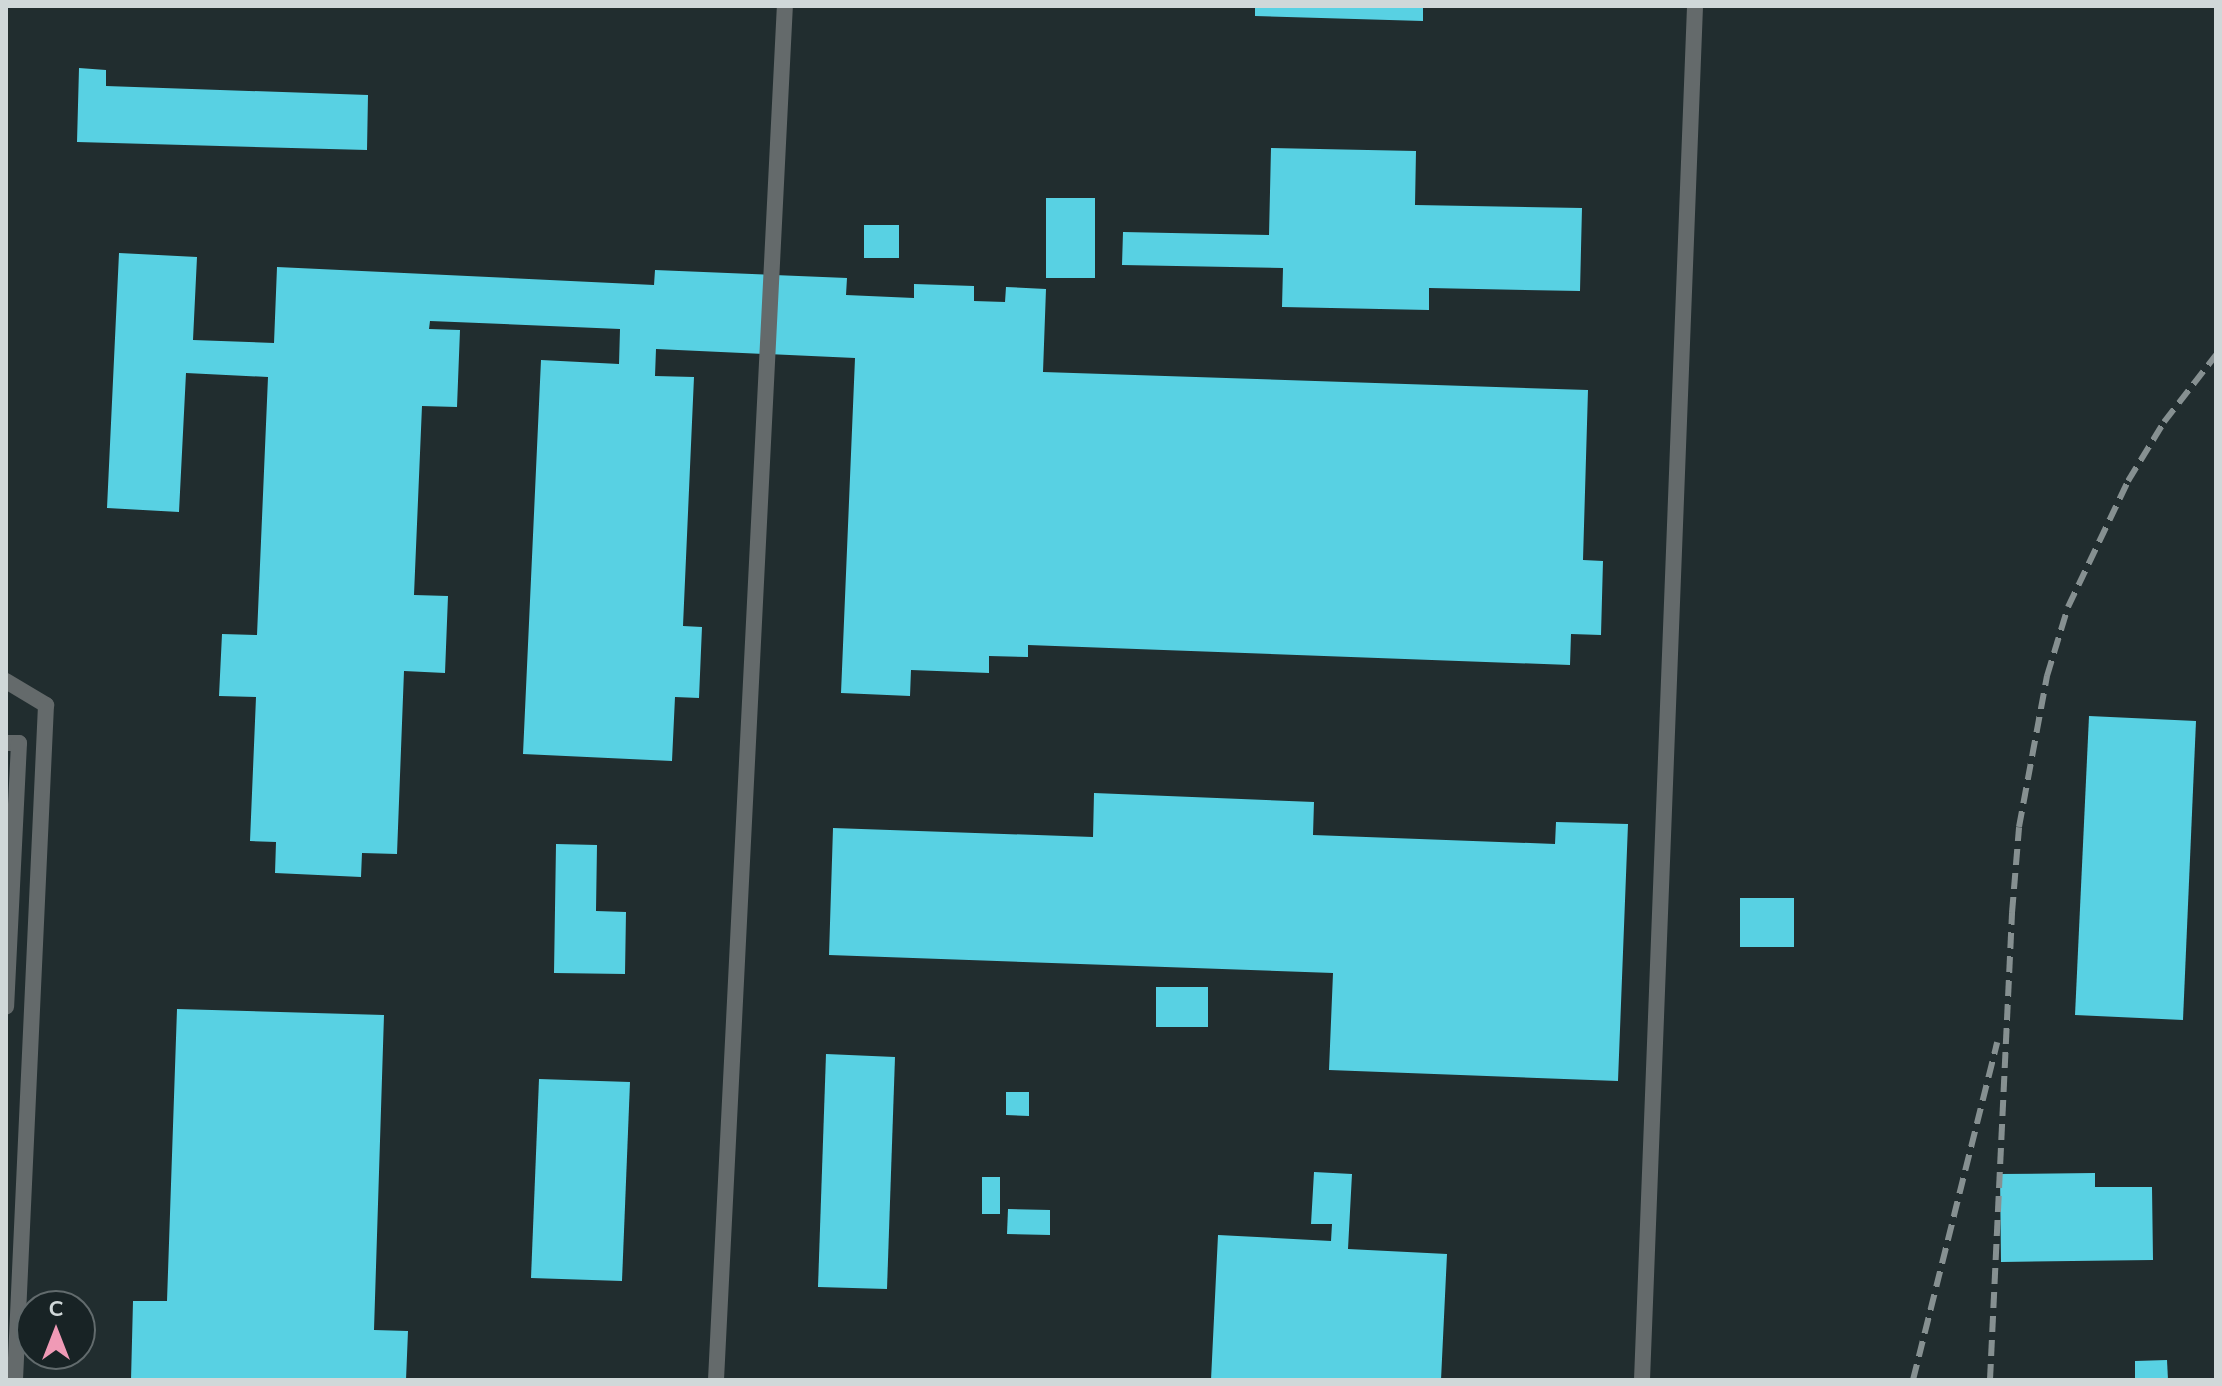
<!DOCTYPE html>
<meta charset="utf-8">
<style>
body{margin:0}
#map{position:relative;width:2222px;height:1386px;overflow:hidden;background:#212d2f;font-family:Mulish,sans-serif}
div>[style]{position:absolute}
[style*='--x']{left:calc(var(--x)*1px);top:calc(var(--y)*1px);width:calc(var(--w)*1px);rotate:calc(var(--a)*1deg)}
.building>*{inset:0;background:#58d1e3}
.lane>*{height:16px;margin:-8px;padding:0 8px;transform-origin:8px;border-radius:8px;background:#646a6b}
.rail>*{height:6px;margin-top:-3px;transform-origin:0;background:repeating-linear-gradient(90deg,#869091 0 16px,transparent 0 24px)}
span{translate:-50% -50%;white-space:nowrap;text-align:center;line-height:1.15;-webkit-text-stroke:8px #182325;paint-order:stroke}
.frame{position:absolute;inset:0;border:8px solid #d0d8d9;pointer-events:none}
.north{position:absolute;left:16px;top:1290px;width:80px;height:80px;box-sizing:border-box;background:#182325;border:2px solid #626b6d;border-radius:50%;rotate:0deg;font-size:22px;font-weight:700;line-height:32px;text-align:center;color:#d0d8d9}
.north::after{content:'';display:block;margin:auto;width:28px;height:36px;background:#f09ab6;clip-path:polygon(50% 0,100% 100%,50% 72%,0 100%)}
</style>
<div id="map">
<div class="building">
<div style="clip-path:polygon(1255px 6px,1423px 6px,1423px 21px,1255px 16px)"></div>
<div style="clip-path:polygon(79px 68px,106px 70px,106px 86px,368px 95px,367px 150px,77px 142px)"></div>
<div style="clip-path:polygon(1271px 148px,1416px 151px,1415px 205px,1582px 208px,1580px 291px,1429px 288px,1429px 310px,1282px 307px,1283px 268px,1122px 265px,1123px 232px,1269px 235px)"></div>
<div style="clip-path:polygon(1046px 198px,1095px 198px,1095px 278px,1046px 278px)"></div>
<div style="clip-path:polygon(864px 225px,899px 225px,899px 258px,864px 258px)"></div>
<div style="clip-path:polygon(119px 253px,197px 257px,193px 340px,274px 343px,277px 267px,654px 285px,655px 270px,847px 278px,846px 295px,914px 298px,914px 284px,974px 286px,974px 301px,1005px 302px,1006px 287px,1046px 289px,1043px 372px,1588px 390px,1583px 560px,1603px 561px,1601px 635px,1571px 634px,1570px 665px,1028px 645px,1028px 657px,989px 656px,989px 673px,911px 670px,910px 696px,841px 693px,855px 358px,656px 349px,655px 376px,694px 377px,683px 626px,702px 627px,699px 698px,675px 697px,672px 761px,523px 754px,541px 360px,619px 364px,620px 329px,430px 321px,429px 329px,460px 330px,457px 407px,422px 406px,414px 595px,448px 596px,445px 673px,404px 671px,397px 854px,362px 853px,361px 877px,275px 873px,276px 842px,250px 841px,256px 697px,219px 696px,222px 634px,257px 635px,268px 377px,186px 373px,179px 512px,107px 508px)"></div>
<div style="clip-path:polygon(2089px 716px,2196px 721px,2183px 1020px,2075px 1015px)"></div>
<div style="clip-path:polygon(1094px 793px,1314px 802px,1313px 835px,1555px 844px,1556px 822px,1628px 824px,1618px 1081px,1329px 1070px,1333px 973px,829px 955px,833px 828px,1093px 837px)"></div>
<div style="clip-path:polygon(556px 844px,597px 845px,596px 911px,626px 912px,625px 974px,554px 973px)"></div>
<div style="clip-path:polygon(1740px 898px,1794px 898px,1794px 947px,1740px 947px)"></div>
<div style="clip-path:polygon(1156px 987px,1208px 987px,1208px 1027px,1156px 1027px)"></div>
<div style="clip-path:polygon(177px 1009px,384px 1015px,374px 1330px,408px 1331px,406px 1380px,131px 1380px,133px 1301px,167px 1301px)"></div>
<div style="clip-path:polygon(826px 1054px,895px 1057px,887px 1289px,818px 1287px)"></div>
<div style="clip-path:polygon(539px 1079px,630px 1082px,622px 1281px,531px 1278px)"></div>
<div style="clip-path:polygon(1006px 1092px,1029px 1092px,1029px 1116px,1006px 1115px)"></div>
<div style="clip-path:polygon(1314px 1172px,1352px 1174px,1348px 1249px,1447px 1254px,1441px 1380px,1211px 1380px,1218px 1235px,1331px 1241px,1332px 1224px,1311px 1224px)"></div>
<div style="clip-path:polygon(2095px 1173px,2095px 1187px,2152px 1187px,2153px 1260px,2001px 1262px,2000px 1174px)"></div>
<div style="clip-path:polygon(982px 1177px,1000px 1177px,1000px 1214px,982px 1214px)"></div>
<div style="clip-path:polygon(1008px 1209px,1050px 1210px,1050px 1235px,1007px 1234px)"></div>
<div style="clip-path:polygon(2167px 1360px,2168px 1380px,2135px 1380px,2135px 1361px)"></div>
</div>
<div class="lane">
<div style="--x:6;--y:681;--w:47;--a:31"></div>
<div style="--x:46;--y:705;--w:676;--a:92.63"></div>
<div style="--x:6;--y:743;--w:13;--a:0"></div>
<div style="--x:19;--y:743;--w:264;--a:92.8"></div>
<div style="--x:716;--y:1380;--w:1376;--a:-87.13"></div>
<div style="--x:1642;--y:1380;--w:1375;--a:-87.79"></div>
</div>
<div class="rail">
<div style="--x:1913;--y:1380;--w:348;--a:-76"></div>
<div style="--x:1990;--y:1380;--w:468;--a:-87.3"></div>
<div style="--x:2012;--y:913;--w:86;--a:-85.3"></div>
<div style="--x:2019;--y:827;--w:154;--a:-79.5"></div>
<div style="--x:2047;--y:676;--w:72;--a:-73.1"></div>
<div style="--x:2068;--y:607;--w:140;--a:-64.5"></div>
<div style="--x:2128;--y:481;--w:69;--a:-58.6"></div>
<div style="--x:2164;--y:422;--w:85;--a:-52.2"></div>
</div>
<div class="frame"></div>
<div class="north">С</div>
</div>
